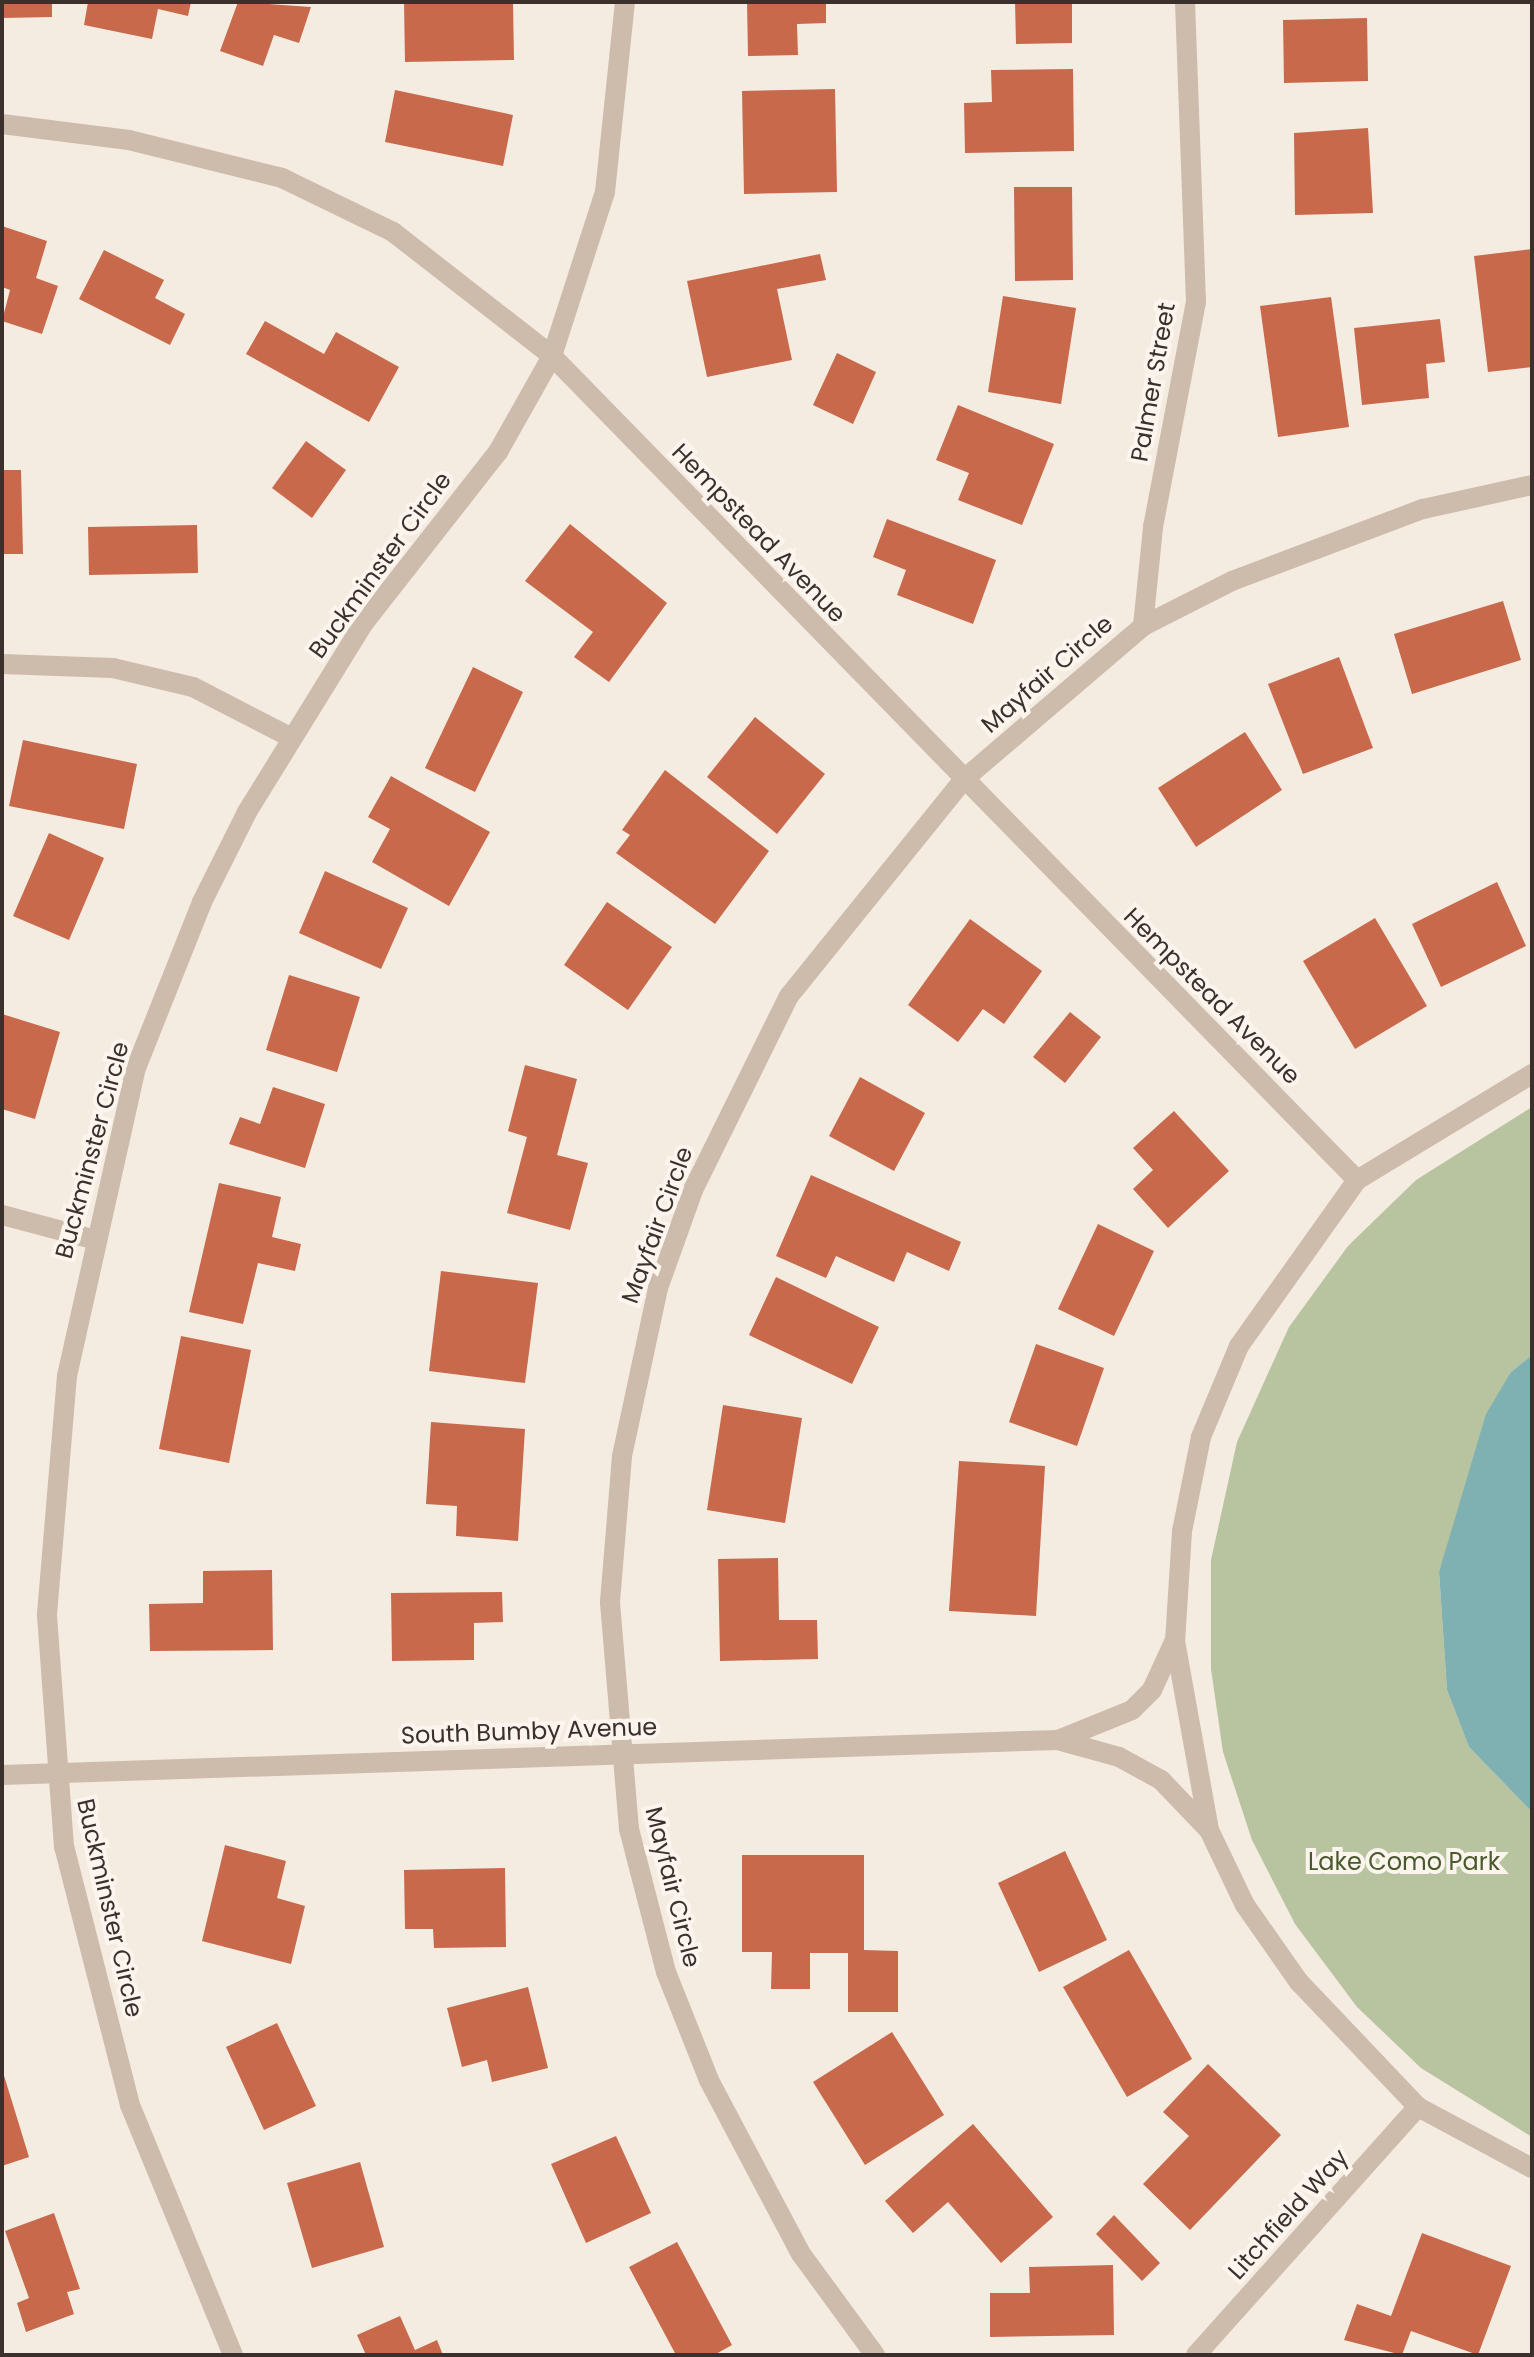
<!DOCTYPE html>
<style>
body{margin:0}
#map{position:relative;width:1534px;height:2357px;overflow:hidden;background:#f4ebe1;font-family:Poppins,sans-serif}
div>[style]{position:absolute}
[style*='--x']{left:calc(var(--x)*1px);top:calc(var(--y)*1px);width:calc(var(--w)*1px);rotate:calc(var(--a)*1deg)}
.green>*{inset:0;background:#b8c4a0}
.water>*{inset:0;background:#7fb0b2}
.building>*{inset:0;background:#c8694b}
.minor>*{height:20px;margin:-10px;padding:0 10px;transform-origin:10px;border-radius:10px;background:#cdbbac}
span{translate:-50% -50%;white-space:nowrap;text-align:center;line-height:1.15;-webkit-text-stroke:8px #fbf5ee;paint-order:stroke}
.street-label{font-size:24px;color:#3b302b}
.park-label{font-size:24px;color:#4a5a2e}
.frame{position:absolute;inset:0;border:4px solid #3b302b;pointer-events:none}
</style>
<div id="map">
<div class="green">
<div style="clip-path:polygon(1532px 1107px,1532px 1355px,1511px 1372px,1439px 1572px,1447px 1690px,1469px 1747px,1532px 1812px,1532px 2137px,1421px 2068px,1357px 2007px,1295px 1924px,1252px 1840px,1223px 1752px,1211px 1669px,1211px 1560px,1237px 1442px,1289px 1327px,1348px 1246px,1416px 1180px)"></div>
</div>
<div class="water">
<div style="clip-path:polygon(1532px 1355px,1532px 1812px,1469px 1747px,1447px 1690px,1439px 1572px,1486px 1414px,1511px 1372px)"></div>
</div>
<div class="building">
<div style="clip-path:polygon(2px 2px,52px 2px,52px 17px,2px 18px)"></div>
<div style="clip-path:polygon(88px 2px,191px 2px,188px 16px,158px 9px,152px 39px,84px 25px)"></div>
<div style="clip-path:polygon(238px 2px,311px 7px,299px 43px,274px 35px,263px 66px,220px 51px)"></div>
<div style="clip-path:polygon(404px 2px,513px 2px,514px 60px,405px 62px)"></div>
<div style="clip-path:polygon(747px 2px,826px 2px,826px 23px,797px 24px,798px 55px,748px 56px)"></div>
<div style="clip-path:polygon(1015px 2px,1072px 2px,1072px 43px,1016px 44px)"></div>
<div style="clip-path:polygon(1367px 18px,1368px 81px,1284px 83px,1283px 20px)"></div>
<div style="clip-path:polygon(1073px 69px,1074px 151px,965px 153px,964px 103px,992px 102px,991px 70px)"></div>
<div style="clip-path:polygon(835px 89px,837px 192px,744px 194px,742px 91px)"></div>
<div style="clip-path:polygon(395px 90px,513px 115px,503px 166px,385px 142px)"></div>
<div style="clip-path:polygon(1368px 128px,1373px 213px,1295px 215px,1294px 133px)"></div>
<div style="clip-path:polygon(1014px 187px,1072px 187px,1073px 280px,1015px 281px)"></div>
<div style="clip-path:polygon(2px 226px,47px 241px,36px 278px,58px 286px,42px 334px,2px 321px,10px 290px,2px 287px)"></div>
<div style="clip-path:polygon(1532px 249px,1532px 367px,1488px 372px,1474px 256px)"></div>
<div style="clip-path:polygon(104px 250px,164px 280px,155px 298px,185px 314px,170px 345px,79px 299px)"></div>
<div style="clip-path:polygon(820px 254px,826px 280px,777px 289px,792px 360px,707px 377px,687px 281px)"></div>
<div style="clip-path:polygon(1003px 296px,1076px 308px,1061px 404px,988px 392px)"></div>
<div style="clip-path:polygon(1331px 297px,1349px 427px,1278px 437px,1260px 306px)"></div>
<div style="clip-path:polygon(1440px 319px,1445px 362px,1426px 364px,1429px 398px,1362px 405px,1354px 328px)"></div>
<div style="clip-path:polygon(265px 321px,324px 354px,336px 332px,399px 367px,369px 422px,246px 354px)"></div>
<div style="clip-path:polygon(837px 353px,876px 372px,853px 424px,813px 405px)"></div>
<div style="clip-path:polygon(958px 405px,1054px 444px,1022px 525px,958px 500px,969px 473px,936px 460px)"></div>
<div style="clip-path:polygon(306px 441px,346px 470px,312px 518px,272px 488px)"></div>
<div style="clip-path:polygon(2px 470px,21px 470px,23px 554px,2px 554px)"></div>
<div style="clip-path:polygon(887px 519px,996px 560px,973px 624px,897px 595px,906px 570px,873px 557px)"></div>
<div style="clip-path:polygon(570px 524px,667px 603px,609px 682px,574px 657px,593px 632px,525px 581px)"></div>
<div style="clip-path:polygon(197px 525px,198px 573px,89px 575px,88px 527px)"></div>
<div style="clip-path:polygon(1503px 601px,1521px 660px,1412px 694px,1394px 634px)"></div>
<div style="clip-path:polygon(1339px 657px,1373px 748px,1303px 774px,1268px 684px)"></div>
<div style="clip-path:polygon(473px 667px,523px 692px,475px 792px,425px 768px)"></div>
<div style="clip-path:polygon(755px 717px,825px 774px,777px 834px,707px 777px)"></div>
<div style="clip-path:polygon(1245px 732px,1282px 790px,1196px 847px,1158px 788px)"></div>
<div style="clip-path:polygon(23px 740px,137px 764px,124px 829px,9px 806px)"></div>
<div style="clip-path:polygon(665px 770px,769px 851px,715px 924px,616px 853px,630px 835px,622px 830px)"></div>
<div style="clip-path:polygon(391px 776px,490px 832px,449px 906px,372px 862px,390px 829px,368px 817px)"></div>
<div style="clip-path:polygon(49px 833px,104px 858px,69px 940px,13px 916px)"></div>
<div style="clip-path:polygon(325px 871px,408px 908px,381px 969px,299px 933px)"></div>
<div style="clip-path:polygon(1497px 882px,1526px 946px,1441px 987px,1412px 924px)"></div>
<div style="clip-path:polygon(607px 902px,672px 947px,628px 1010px,564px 965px)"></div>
<div style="clip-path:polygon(1375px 918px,1427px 1006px,1355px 1049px,1303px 961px)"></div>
<div style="clip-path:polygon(970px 919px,1042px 971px,1004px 1024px,983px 1009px,958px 1042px,908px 1005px)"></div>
<div style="clip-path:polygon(289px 975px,360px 997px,337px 1072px,266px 1050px)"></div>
<div style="clip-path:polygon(1070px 1012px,1101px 1037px,1065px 1083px,1033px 1057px)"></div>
<div style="clip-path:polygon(2px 1014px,60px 1032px,35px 1119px,2px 1109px)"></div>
<div style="clip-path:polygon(525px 1065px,577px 1079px,557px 1155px,588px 1163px,570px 1230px,507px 1213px,527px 1137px,508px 1131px)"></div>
<div style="clip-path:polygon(860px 1077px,925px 1113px,894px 1171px,829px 1136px)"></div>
<div style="clip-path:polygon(273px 1087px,325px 1104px,305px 1168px,229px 1144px,240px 1117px,260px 1124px)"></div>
<div style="clip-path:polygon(1174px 1111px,1229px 1171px,1168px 1228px,1133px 1189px,1153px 1170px,1133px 1148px)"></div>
<div style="clip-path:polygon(811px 1175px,961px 1242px,949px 1271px,907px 1252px,894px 1282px,836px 1256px,826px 1278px,776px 1256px)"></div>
<div style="clip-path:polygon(219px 1183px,281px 1197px,272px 1237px,301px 1244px,295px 1271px,258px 1263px,243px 1324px,189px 1312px)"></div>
<div style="clip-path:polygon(1098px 1224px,1154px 1251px,1114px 1336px,1058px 1309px)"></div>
<div style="clip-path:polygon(441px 1271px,538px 1283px,525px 1383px,429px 1371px)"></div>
<div style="clip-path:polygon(776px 1277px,879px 1327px,852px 1384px,749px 1335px)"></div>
<div style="clip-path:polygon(181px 1336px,251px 1350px,229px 1463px,159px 1449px)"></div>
<div style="clip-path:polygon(1036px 1344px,1104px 1368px,1077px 1446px,1009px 1422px)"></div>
<div style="clip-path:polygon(723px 1405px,802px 1418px,785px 1523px,707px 1510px)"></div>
<div style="clip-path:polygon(431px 1422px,525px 1429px,518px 1541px,456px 1536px,457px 1506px,426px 1504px)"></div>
<div style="clip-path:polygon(959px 1461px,1045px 1466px,1036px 1616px,949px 1611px)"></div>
<div style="clip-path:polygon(778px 1558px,779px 1620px,817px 1620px,818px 1659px,720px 1661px,718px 1559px)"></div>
<div style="clip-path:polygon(272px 1570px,273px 1650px,150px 1651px,149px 1604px,203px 1603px,203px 1571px)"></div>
<div style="clip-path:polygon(502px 1592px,503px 1622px,474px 1623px,474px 1660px,392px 1661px,391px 1593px)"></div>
<div style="clip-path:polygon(225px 1845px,286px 1861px,277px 1898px,305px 1906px,291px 1964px,202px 1941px)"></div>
<div style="clip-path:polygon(1065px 1851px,1107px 1940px,1039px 1972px,998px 1883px)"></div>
<div style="clip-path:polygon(742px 1855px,864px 1855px,864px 1950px,898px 1951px,898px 2012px,848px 2012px,848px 1953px,810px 1953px,810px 1989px,771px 1989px,772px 1952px,742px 1952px)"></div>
<div style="clip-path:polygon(505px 1868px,506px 1947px,434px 1948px,433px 1929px,405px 1929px,404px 1870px)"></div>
<div style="clip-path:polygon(1129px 1950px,1192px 2059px,1127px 2097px,1063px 1987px)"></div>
<div style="clip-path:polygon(528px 1987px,548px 2068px,492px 2082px,487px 2060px,462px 2067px,447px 2008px)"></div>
<div style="clip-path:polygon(277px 2023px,316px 2106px,264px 2130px,226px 2047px)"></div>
<div style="clip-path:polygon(892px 2032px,944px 2115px,865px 2165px,813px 2082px)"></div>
<div style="clip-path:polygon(1208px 2064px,1281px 2135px,1190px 2230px,1143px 2184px,1189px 2136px,1163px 2112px)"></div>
<div style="clip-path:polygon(2px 2069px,29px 2157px,2px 2166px)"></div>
<div style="clip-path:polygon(973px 2124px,1053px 2217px,1001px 2263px,948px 2202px,913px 2233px,885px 2201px)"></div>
<div style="clip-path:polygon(616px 2136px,651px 2213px,586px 2243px,551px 2164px)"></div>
<div style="clip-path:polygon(360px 2162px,384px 2247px,312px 2268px,287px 2183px)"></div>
<div style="clip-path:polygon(54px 2213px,80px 2289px,67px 2292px,74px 2314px,26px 2332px,17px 2303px,29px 2298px,5px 2231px)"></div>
<div style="clip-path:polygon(1114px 2215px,1160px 2263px,1142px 2281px,1096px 2234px)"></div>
<div style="clip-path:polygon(1422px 2233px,1511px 2266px,1478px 2355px,1411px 2331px,1402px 2355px,1344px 2340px,1357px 2304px,1391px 2316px)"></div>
<div style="clip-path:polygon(677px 2242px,732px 2345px,714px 2355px,676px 2355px,629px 2267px)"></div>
<div style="clip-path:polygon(1113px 2265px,1114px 2335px,990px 2337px,990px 2293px,1030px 2293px,1029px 2267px)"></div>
<div style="clip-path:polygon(400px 2316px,415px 2350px,437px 2340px,443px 2355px,366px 2355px,357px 2335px)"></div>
</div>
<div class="minor">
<div style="--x:2;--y:124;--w:128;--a:7.2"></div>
<div style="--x:129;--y:140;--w:158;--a:13.9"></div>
<div style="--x:282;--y:178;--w:123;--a:25.9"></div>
<div style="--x:393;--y:232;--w:202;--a:37.9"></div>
<div style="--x:552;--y:356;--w:1152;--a:45.67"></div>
<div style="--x:1143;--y:626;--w:100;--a:-84.2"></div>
<div style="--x:1153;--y:527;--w:229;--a:-79.2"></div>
<div style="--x:1196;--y:302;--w:300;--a:-92.1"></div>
<div style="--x:2;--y:664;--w:111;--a:2.1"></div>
<div style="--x:113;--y:668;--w:82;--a:13.4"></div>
<div style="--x:193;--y:687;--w:111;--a:27.3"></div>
<div style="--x:1532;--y:1074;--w:205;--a:148.8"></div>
<div style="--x:1357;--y:1180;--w:204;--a:125.4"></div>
<div style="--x:1239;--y:1346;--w:99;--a:112.7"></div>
<div style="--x:1201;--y:1437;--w:96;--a:101.4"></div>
<div style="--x:1182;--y:1531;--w:110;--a:93.6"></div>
<div style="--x:1175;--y:1641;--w:192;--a:79.8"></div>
<div style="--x:1209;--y:1830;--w:83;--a:64.4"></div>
<div style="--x:1245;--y:1905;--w:94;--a:55"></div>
<div style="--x:1299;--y:1982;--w:173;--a:46.4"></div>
<div style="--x:1418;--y:2107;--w:129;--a:28.2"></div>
<div style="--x:2;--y:1215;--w:93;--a:14.9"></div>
<div style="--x:1058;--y:1740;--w:80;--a:-22.1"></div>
<div style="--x:1132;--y:1710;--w:28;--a:-45"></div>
<div style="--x:1152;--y:1690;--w:53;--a:-65.4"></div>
<div style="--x:2;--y:1775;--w:1057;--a:-1.9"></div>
<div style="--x:1058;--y:1740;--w:63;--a:15.6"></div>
<div style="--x:1119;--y:1757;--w:48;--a:28.7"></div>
<div style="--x:1161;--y:1780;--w:69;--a:46.2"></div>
<div style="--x:233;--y:2355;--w:270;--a:-112.4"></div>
<div style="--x:130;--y:2105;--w:266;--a:-104.3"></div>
<div style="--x:64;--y:1847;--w:234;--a:-94.2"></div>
<div style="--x:47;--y:1614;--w:239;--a:-85.2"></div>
<div style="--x:67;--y:1376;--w:316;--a:-77.4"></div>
<div style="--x:136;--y:1068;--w:179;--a:-68.3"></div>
<div style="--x:202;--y:902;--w:101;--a:-63.4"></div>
<div style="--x:247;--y:812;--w:221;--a:-58.3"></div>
<div style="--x:363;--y:624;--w:219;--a:-51.9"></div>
<div style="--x:498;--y:452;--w:110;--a:-60.6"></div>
<div style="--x:552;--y:356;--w:172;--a:-72.1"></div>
<div style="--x:605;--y:192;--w:191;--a:-84"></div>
<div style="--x:875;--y:2355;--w:125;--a:-126.2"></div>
<div style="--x:801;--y:2254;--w:197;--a:-117.9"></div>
<div style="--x:709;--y:2080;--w:116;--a:-111.7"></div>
<div style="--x:666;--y:1972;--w:148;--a:-104.5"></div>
<div style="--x:629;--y:1829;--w:228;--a:-94.8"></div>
<div style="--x:610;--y:1602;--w:146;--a:-85.3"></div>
<div style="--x:622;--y:1456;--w:172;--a:-77.9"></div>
<div style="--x:658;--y:1288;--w:104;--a:-70.3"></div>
<div style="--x:693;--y:1190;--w:216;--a:-63.7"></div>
<div style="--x:789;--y:996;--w:277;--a:-51.1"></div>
<div style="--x:963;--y:780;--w:237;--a:-40.5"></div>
<div style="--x:1143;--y:626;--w:100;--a:-26.8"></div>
<div style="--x:1232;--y:581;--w:204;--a:-20.7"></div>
<div style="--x:1423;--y:509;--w:112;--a:-12.4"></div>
<div style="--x:1196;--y:2355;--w:333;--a:-48.2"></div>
</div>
<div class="street-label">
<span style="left:1153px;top:382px;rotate:-80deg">Palmer Street</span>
<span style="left:759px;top:533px;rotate:46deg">Hempstead Avenue</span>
<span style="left:380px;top:565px;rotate:-54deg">Buckminster Circle</span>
<span style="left:1047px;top:674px;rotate:-41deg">Mayfair Circle</span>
<span style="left:1212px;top:996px;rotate:45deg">Hempstead Avenue</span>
<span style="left:92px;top:1150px;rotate:-75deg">Buckminster Circle</span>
<span style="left:657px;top:1225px;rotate:-70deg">Mayfair Circle</span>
<span style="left:529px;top:1731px;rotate:-2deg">South Bumby Avenue</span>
<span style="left:673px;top:1887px;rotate:76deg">Mayfair Circle</span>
<span style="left:110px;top:1908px;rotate:77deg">Buckminster Circle</span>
<span style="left:1288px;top:2214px;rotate:-48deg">Litchfield Way</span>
</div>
<div class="park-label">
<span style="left:1404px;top:1862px">Lake Como Park</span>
</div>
<div class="frame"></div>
</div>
